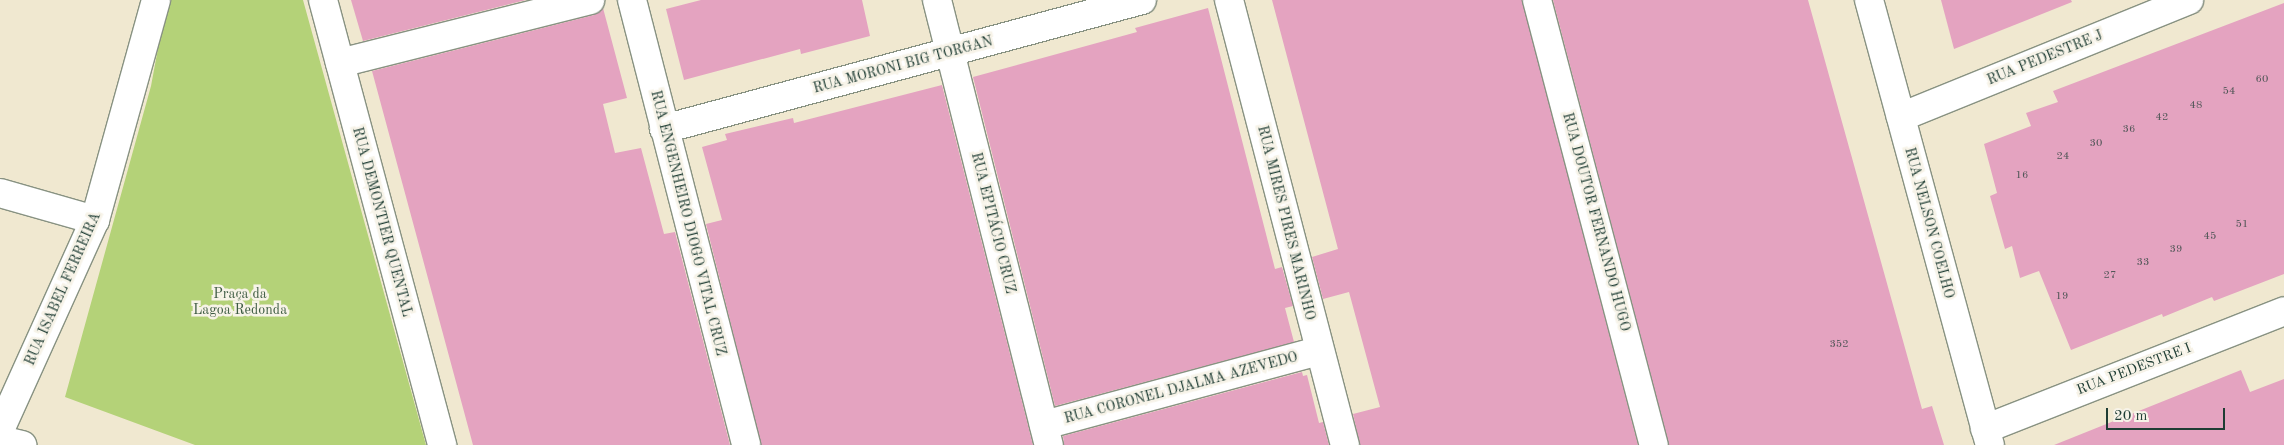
<!DOCTYPE html>
<meta charset="utf-8">
<style>
body{margin:0}
#map{position:relative;width:2284px;height:445px;overflow:hidden;background:#f0e8d0;font-family:"Old Standard TT",serif}
div>[style]{position:absolute}
[style*='--x']{left:calc(var(--x)*1px);top:calc(var(--y)*1px);width:calc(var(--w)*1px);rotate:calc(var(--a)*1deg)}
.green>*{inset:0;background:#b4d278}
.building>*{inset:0;background:#e4a3c0}
.roads{filter:drop-shadow(1px 0 #889282) drop-shadow(-1px 0 #889282) drop-shadow(0 1px #889282) drop-shadow(0 -1px #889282)}
.minor>*{height:28px;margin:-14px;padding:0 14px;transform-origin:14px;border-radius:14px;background:#fff}
span{translate:-50% -50%;white-space:nowrap;text-align:center;line-height:1.15;-webkit-text-stroke:5px #f7f3e8;paint-order:stroke}
.number-label{font-size:11px;color:#505657}
.number-label span{-webkit-text-stroke-width:0}
.street-label{font-size:14px;color:#1f3d34}
.park-label{font-size:14px;color:#3d5b42}
.scale{position:absolute;left:2106px;top:408px;width:119px;height:22px;box-sizing:border-box;border:2px solid #1f3d34;border-top:0;padding-left:6px;font-size:15px;line-height:18px;white-space:nowrap;color:#1f3d34;-webkit-text-stroke:4px #f7f3e8;paint-order:stroke}
</style>
<div id="map">
<div class="green">
<div style="clip-path:polygon(167px 0,303px 0,426px 445px,195px 445px,65px 397px,151px 86px)"></div>
</div>
<div class="building">
<div style="clip-path:polygon(351px 0,526px 0,363px 41px)"></div>
<div style="clip-path:polygon(701px 0,862px 0,870px 36px,801px 54px,800px 49px,684px 80px,666px 9px)"></div>
<div style="clip-path:polygon(1272px 0,1522px 0,1638px 445px,1360px 445px,1353px 414px,1380px 407px,1349px 292px,1323px 299px,1312px 257px,1338px 249px)"></div>
<div style="clip-path:polygon(1553px 0,1808px 0,1922px 409px,1932px 406px,1944px 445px,1669px 445px)"></div>
<div style="clip-path:polygon(1941px 0,2071px 0,2072px 2px,1954px 49px)"></div>
<div style="clip-path:polygon(2284px 3px,2284px 274px,2214px 301px,2212px 297px,2163px 317px,2162px 314px,2071px 350px,2039px 271px,2020px 278px,2012px 246px,2005px 249px,1990px 196px,1997px 193px,1984px 144px,2031px 126px,2026px 113px,2058px 102px,2053px 91px)"></div>
<div style="clip-path:polygon(603px 8px,627px 98px,603px 104px,615px 153px,641px 148px,664px 234px,675px 232px,730px 445px,473px 445px,372px 71px,594px 15px)"></div>
<div style="clip-path:polygon(1208px 8px,1275px 269px,1282px 267px,1293px 306px,1285px 308px,1294px 342px,1055px 406px,973px 77px,1137px 32px,1135px 28px)"></div>
<div style="clip-path:polygon(942px 85px,1033px 445px,761px 445px,706px 224px,722px 220px,702px 147px,727px 140px,725px 134px,793px 118px,794px 123px)"></div>
<div style="clip-path:polygon(2241px 370px,2250px 392px,2284px 379px,2284px 445px,2054px 445px)"></div>
<div style="clip-path:polygon(1302px 372px,1303px 376px,1307px 375px,1319px 423px,1323px 422px,1329px 445px,1064px 445px,1063px 436px)"></div>
</div>
<div class="roads">
<div class="minor">
<div style="--x:323;--y:0;--w:461;--a:75"></div>
<div style="--x:632;--y:0;--w:459;--a:75.6"></div>
<div style="--x:937;--y:0;--w:459;--a:75.9"></div>
<div style="--x:1229;--y:0;--w:460;--a:75.4"></div>
<div style="--x:1537;--y:0;--w:460;--a:75.3"></div>
<div style="--x:1869;--y:0;--w:461;--a:74.8"></div>
<div style="--x:340;--y:63;--w:258;--a:-14.1"></div>
<div style="--x:1901;--y:117;--w:311;--a:-22.1"></div>
<div style="--x:664;--y:129;--w:495;--a:-15.1"></div>
<div style="--x:0;--y:193;--w:99;--a:15.9"></div>
<div style="--x:1044;--y:425;--w:285;--a:-15.1"></div>
<div style="--x:1985;--y:429;--w:321;--a:-21.5"></div>
<div style="--x:0;--y:430;--w:230;--a:-65.7"></div>
<div style="--x:95;--y:220;--w:228;--a:-74.5"></div>
<div style="--x:0;--y:440;--w:23;--a:13"></div>
</div>
</div>
<div class="number-label">
<span style="left:2262px;top:80px">60</span>
<span style="left:2229px;top:92px">54</span>
<span style="left:2196px;top:106px">48</span>
<span style="left:2162px;top:118px">42</span>
<span style="left:2129px;top:130px">36</span>
<span style="left:2096px;top:144px">30</span>
<span style="left:2063px;top:157px">24</span>
<span style="left:2022px;top:176px">16</span>
<span style="left:2242px;top:225px">51</span>
<span style="left:2210px;top:237px">45</span>
<span style="left:2176px;top:250px">39</span>
<span style="left:2143px;top:263px">33</span>
<span style="left:2110px;top:276px">27</span>
<span style="left:2062px;top:297px">19</span>
<span style="left:1839px;top:345px">352</span>
</div>
<div class="street-label">
<span style="left:2045px;top:58px;rotate:-22deg">RUA PEDESTRE J</span>
<span style="left:903px;top:65px;rotate:-15deg">RUA MORONI BIG TORGAN</span>
<span style="left:382px;top:222px;rotate:75deg">RUA DEMONTIER QUENTAL</span>
<span style="left:1596px;top:222px;rotate:75deg">RUA DOUTOR FERNANDO HUGO</span>
<span style="left:688px;top:223px;rotate:76deg">RUA ENGENHEIRO DIOGO VITAL CRUZ</span>
<span style="left:993px;top:223px;rotate:76deg">RUA EPITÁCIO CRUZ</span>
<span style="left:1286px;top:223px;rotate:76deg">RUA MIRES PIRES MARINHO</span>
<span style="left:1929px;top:223px;rotate:75deg">RUA NELSON COELHO</span>
<span style="left:63px;top:289px;rotate:-66deg">RUA ISABEL FERREIRA</span>
<span style="left:2134px;top:369px;rotate:-21deg">RUA PEDESTRE I</span>
<span style="left:1181px;top:388px;rotate:-15deg">RUA CORONEL DJALMA AZEVEDO</span>
</div>
<div class="park-label">
<span style="left:240px;top:302px">Praça da<br>Lagoa Redonda</span>
</div>
<div class="scale">20 m</div>
</div>
